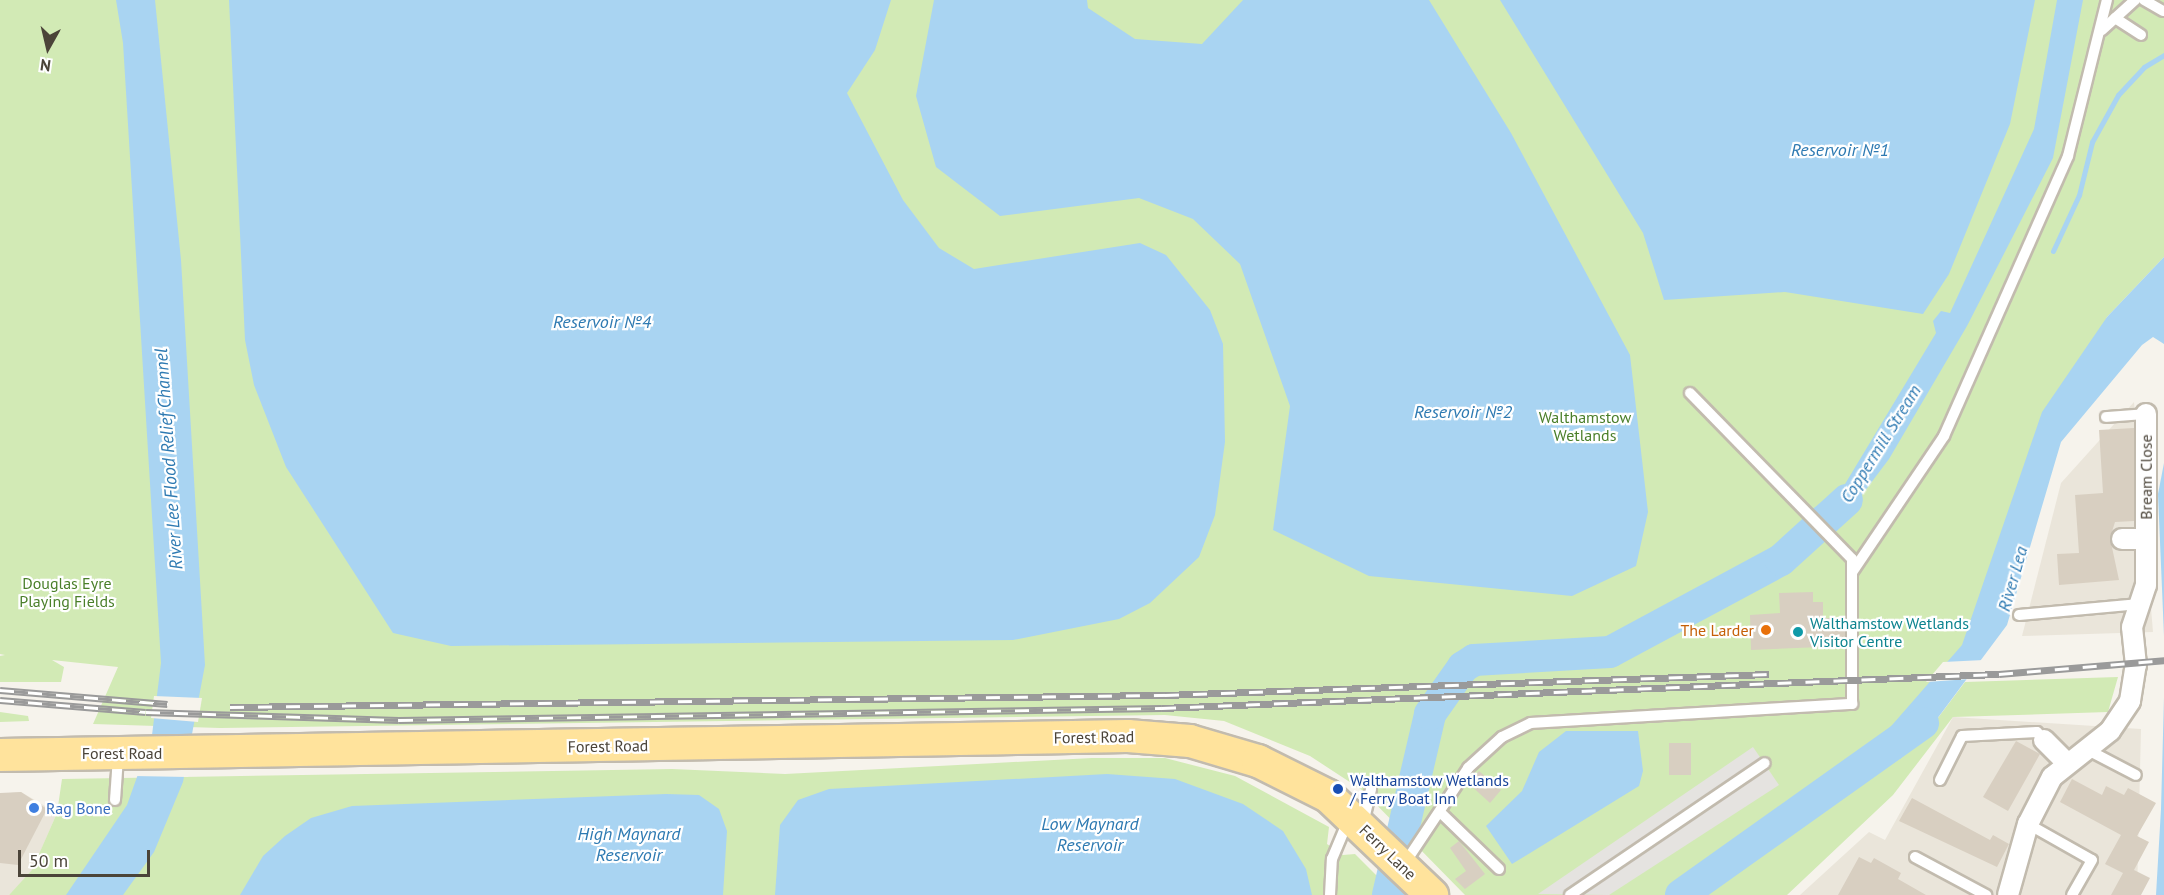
<!DOCTYPE html>
<meta charset="utf-8">
<style>
body{margin:0}
#map{position:relative;width:2164px;height:895px;overflow:hidden;background:#f6f3ec;font-family:"PT Sans",sans-serif}
div>[style]{position:absolute}
[style*='--x']{left:calc(var(--x)*1px);top:calc(var(--y)*1px);width:calc(var(--w)*1px);rotate:calc(var(--a)*1deg)}
.residential>*{inset:0;background:#eae5da}
.green>*{inset:0;background:#d2eab5}
.parking>*{inset:0;background:#e5e3e0}
.water>*{inset:0;background:#a9d4f2}
.pier>*{inset:0;background:#f6f3ec}
.stream>*{height:5px;margin:-2.5px;padding:0 2.5px;transform-origin:2.5px;border-radius:2.5px;background:#a9d4f2}
.river>*{height:32px;margin:-16px;padding:0 16px;transform-origin:16px;border-radius:16px;background:#a9d4f2}
.building>*{inset:0;background:#d8cfc1}
.roads{filter:drop-shadow(2px 0 #c2bbae) drop-shadow(-2px 0 #c2bbae) drop-shadow(0 2px #c2bbae) drop-shadow(0 -2px #c2bbae)}
.lane>*{height:10px;margin:-5px;padding:0 5px;transform-origin:5px;border-radius:5px;background:#fff}
.street>*{height:20px;margin:-10px;padding:0 10px;transform-origin:10px;border-radius:10px;background:#fff}
.primary>*{height:32px;margin:-16px;padding:0 16px;transform-origin:16px;border-radius:16px;background:#ffe39c}
.rail>*{height:7px;margin-top:-3.5px;transform-origin:0;background:repeating-linear-gradient(90deg,#fff 0 14px,#9a9a9a 0 28px);box-sizing:border-box;border-block:2px solid #9a9a9a}
.dots>*{width:16px;height:16px;translate:-50% -50%;box-sizing:border-box;border:3px solid #fff;border-radius:50%}
span{translate:-50% -50%;white-space:nowrap;text-align:center;line-height:1.15;-webkit-text-stroke:4.5px #fff;paint-order:stroke}
.park-label{font-size:16px;color:#4a7f2a}
.street-label{font-size:16px;color:#4b4439}
.culture-label{font-size:16px;color:#0d838f}
.left{translate:0 -50%;text-align:left}
.food-label{font-size:16px;color:#c56008}
.right{translate:-100% -50%;text-align:right}
.transit-label{font-size:16px;color:#164399}
.shop-label{font-size:16px;color:#366cbe}
.water-label{font-size:18px;color:#2e7ab2;font-style:italic}
.north{position:absolute;left:18px;top:18px;width:60px;height:60px;-webkit-text-stroke:4px #fff;paint-order:stroke;rotate:188deg;font-size:16px;font-weight:700;line-height:24px;text-align:center;color:#4b4439}
.north::after{content:'';display:block;margin:auto;width:21px;height:27px;background:#4b4439;clip-path:polygon(50% 0,100% 100%,50% 72%,0 100%)}
.scale{position:absolute;left:18px;top:850px;width:132px;height:27px;box-sizing:border-box;border:3px solid #4b4439;border-top:0;padding-left:8px;font-size:18px;line-height:21px;white-space:nowrap;color:#4b4439;-webkit-text-stroke:4px #fff;paint-order:stroke}
</style>
<div id="map">
<div class="residential">
<div style="clip-path:polygon(2134px 402px,2153px 632px,2022px 636px,2061px 483px)"></div>
<div style="clip-path:polygon(1953px 717px,2141px 729px,2137px 895px,1800px 895px,1869px 832px,1885px 840px)"></div>
<div style="clip-path:polygon(21px 792px,57px 813px,32px 871px,9px 895px,0 895px,0 794px)"></div>
</div>
<div class="green">
<div style="clip-path:polygon(0 0,2164px 0,2164px 257px,2107px 317px,1922px 739px,1965px 682px,2118px 677px,2108px 712px,1953px 717px,1893px 795px,1787px 895px,1465px 895px,1362px 790px,1310px 756px,1224px 721px,1165px 715px,220px 728px,93px 724px,118px 667px,52px 660px,64px 667px,61px 682px,0 682px,0 656px,5px 655px,0 654px)"></div>
<div style="clip-path:polygon(0 712px,28px 716px,29px 721px,0 722px)"></div>
<div style="clip-path:polygon(1092px 758px,1165px 758px,1235px 776px,1329px 827px,1327px 844px,1343px 855px,1355px 854px,1396px 895px,9px 895px,32px 870px,57px 813px,62px 779px,672px 769px,785px 774px)"></div>
</div>
<div class="parking">
<div style="clip-path:polygon(1753px 747px,1779px 785px,1609px 895px,1538px 894px)"></div>
</div>
<div class="water">
<div style="clip-path:polygon(116px 0,155px 0,181px 260px,205px 665px,183px 782px,154px 852px,123px 895px,66px 895px,127px 805px,152px 735px,161px 663px,123px 43px)"></div>
<div style="clip-path:polygon(229px 0,891px 0,875px 50px,847px 93px,903px 200px,939px 248px,974px 269px,1140px 243px,1166px 255px,1210px 310px,1223px 344px,1225px 442px,1215px 515px,1199px 557px,1150px 603px,1119px 619px,1013px 640px,451px 646px,393px 633px,286px 467px,254px 385px,245px 340px)"></div>
<div style="clip-path:polygon(934px 0,1087px 0,1088px 8px,1135px 39px,1202px 44px,1243px 0,1429px 0,1511px 133px,1630px 355px,1648px 512px,1636px 566px,1572px 596px,1369px 576px,1273px 530px,1290px 406px,1240px 264px,1193px 219px,1139px 198px,1000px 216px,936px 167px,916px 96px)"></div>
<div style="clip-path:polygon(1500px 0,2035px 0,2010px 124px,1949px 274px,1923px 314px,1785px 292px,1664px 300px,1643px 233px)"></div>
<div style="clip-path:polygon(2057px 0,2083px 0,2053px 158px,1967px 326px,1889px 459px,1834px 532px,1811px 510px,1842px 489px,1936px 333px,1933px 321px,1941px 311px,1950px 313px,2034px 129px)"></div>
<div style="clip-path:polygon(2164px 257px,2164px 344px,2153px 337px,2142px 345px,2061px 442px,2007px 625px,1922px 739px,1900px 759px,1879px 740px,1962px 645px,2042px 412px,2107px 317px)"></div>
<div style="clip-path:polygon(2164px 463px,2164px 636px,2158px 494px)"></div>
<div style="clip-path:polygon(2164px 697px,2164px 895px,2156px 895px,2161px 809px)"></div>
<div style="clip-path:polygon(1566px 731px,1638px 731px,1643px 771px,1639px 786px,1512px 864px,1486px 826px,1522px 791px,1539px 752px)"></div>
<div style="clip-path:polygon(1107px 774px,1175px 779px,1243px 804px,1283px 831px,1306px 869px,1312px 895px,775px 895px,780px 825px,798px 800px,829px 789px)"></div>
<div style="clip-path:polygon(666px 794px,699px 795px,719px 809px,727px 831px,723px 895px,240px 895px,263px 856px,285px 836px,311px 818px,352px 806px)"></div>
</div>
<div class="pier">
<div style="clip-path:polygon(1984px 660px,1970px 679px,1926px 682px,1943px 662px)"></div>
<div style="clip-path:polygon(154px 696px,202px 698px,198px 722px,151px 718px)"></div>
<div style="clip-path:polygon(147px 738px,195px 739px,188px 777px,134px 776px)"></div>
</div>
<div class="stream">
<div style="--x:2053;--y:251;--w:62;--a:-65.1"></div>
<div style="--x:2079;--y:195;--w:55;--a:-76.2"></div>
<div style="--x:2092;--y:142;--w:54;--a:-61"></div>
<div style="--x:2118;--y:95;--w:38;--a:-47"></div>
<div style="--x:2144;--y:67;--w:23;--a:-31"></div>
</div>
<div class="river">
<div style="--x:1388;--y:895;--w:186;--a:-76.9"></div>
<div style="--x:1430;--y:714;--w:57;--a:-54.9"></div>
<div style="--x:1463;--y:667;--w:13;--a:-32"></div>
<div style="--x:1474;--y:660;--w:136;--a:-3.4"></div>
<div style="--x:1610;--y:652;--w:194;--a:-28.3"></div>
<div style="--x:1781;--y:560;--w:89;--a:-42.3"></div>
<div style="--x:1681;--y:895;--w:297;--a:-35.4"></div>
</div>
<div class="building">
<div style="clip-path:polygon(2134px 428px,2134px 521px,2115px 522px,2110px 538px,2119px 580px,2059px 585px,2057px 554px,2079px 553px,2075px 495px,2103px 493px,2099px 430px)"></div>
<div style="clip-path:polygon(1813px 592px,1813px 602px,1823px 602px,1823px 618px,1845px 618px,1845px 646px,1751px 650px,1750px 615px,1780px 613px,1779px 593px)"></div>
<div style="clip-path:polygon(2016px 741px,2040px 754px,2008px 811px,1983px 797px)"></div>
<div style="clip-path:polygon(1669px 743px,1691px 743px,1691px 775px,1669px 775px)"></div>
<div style="clip-path:polygon(1479px 771px,1501px 790px,1490px 803px,1468px 783px)"></div>
<div style="clip-path:polygon(2072px 779px,2102px 795px,2106px 786px,2124px 795px,2128px 788px,2156px 803px,2137px 836px,2149px 842px,2134px 870px,2150px 878px,2141px 895px,2111px 895px,2123px 873px,2105px 864px,2121px 835px,2060px 802px)"></div>
<div style="clip-path:polygon(21px 792px,47px 809px,18px 865px,0 863px,0 793px)"></div>
<div style="clip-path:polygon(1912px 798px,1990px 840px,1993px 835px,2009px 844px,1997px 867px,1899px 821px)"></div>
<div style="clip-path:polygon(1459px 841px,1485px 874px,1465px 889px,1455px 879px,1466px 871px,1450px 848px)"></div>
<div style="clip-path:polygon(1859px 857px,1871px 863px,1874px 858px,1901px 873px,1898px 879px,1926px 895px,1838px 895px)"></div>
</div>
<div class="roads">
<div class="lane">
<div style="--x:2144;--y:0;--w:22;--a:30"></div>
<div style="--x:2115;--y:18;--w:31;--a:33"></div>
<div style="--x:2102;--y:30;--w:45;--a:-42.3"></div>
<div style="--x:2106;--y:417;--w:40;--a:-4.3"></div>
<div style="--x:1853;--y:571;--w:163;--a:-56"></div>
<div style="--x:1944;--y:436;--w:306;--a:-66.1"></div>
<div style="--x:2068;--y:156;--w:161;--a:-76"></div>
<div style="--x:2019;--y:615;--w:121;--a:-5.2"></div>
<div style="--x:2086;--y:749;--w:56;--a:27.5"></div>
<div style="--x:1940;--y:780;--w:49;--a:-63.4"></div>
<div style="--x:1962;--y:736;--w:75;--a:-3.1"></div>
<div style="--x:2037;--y:732;--w:11;--a:49"></div>
<div style="--x:115;--y:800;--w:43;--a:-86"></div>
<div style="--x:1440;--y:812;--w:82;--a:44"></div>
<div style="--x:1363;--y:824;--w:36;--a:-77"></div>
<div style="--x:2028;--y:824;--w:73;--a:29.4"></div>
<div style="--x:2092;--y:860;--w:40;--a:119.7"></div>
<div style="--x:1915;--y:857;--w:81;--a:28.2"></div>
<div style="--x:1403;--y:866;--w:118;--a:-56.4"></div>
<div style="--x:1468;--y:768;--w:46;--a:-42.4"></div>
<div style="--x:1502;--y:737;--w:32;--a:-26"></div>
<div style="--x:1531;--y:723;--w:322;--a:-3.4"></div>
<div style="--x:1852;--y:704;--w:145;--a:-90"></div>
<div style="--x:1852;--y:559;--w:232;--a:-134.3"></div>
<div style="--x:1330;--y:895;--w:36;--a:-87"></div>
<div style="--x:1332;--y:859;--w:41;--a:-67.2"></div>
<div style="--x:1570;--y:895;--w:235;--a:-34.1"></div>
</div>
<div class="street">
<div style="--x:2122;--y:539;--w:24;--a:0"></div>
<div style="--x:2044;--y:740;--w:30;--a:45"></div>
<div style="--x:2008;--y:895;--w:74;--a:-74.3"></div>
<div style="--x:2028;--y:824;--w:53;--a:-62.9"></div>
<div style="--x:2052;--y:777;--w:74;--a:-38.4"></div>
<div style="--x:2110;--y:731;--w:36;--a:-56"></div>
<div style="--x:2130;--y:701;--w:36;--a:-81"></div>
<div style="--x:2136;--y:665;--w:38;--a:-96"></div>
<div style="--x:2132;--y:627;--w:44;--a:-71.6"></div>
<div style="--x:2146;--y:585;--w:171;--a:-90"></div>
</div>
<div class="primary">
<div style="--x:0;--y:755;--w:1128;--a:-0.96"></div>
<div style="--x:1128;--y:736;--w:62;--a:4.6"></div>
<div style="--x:1190;--y:741;--w:71;--a:16.4"></div>
<div style="--x:1258;--y:761;--w:78;--a:26.6"></div>
<div style="--x:1328;--y:796;--w:144;--a:43.6"></div>
</div>
</div>
<div class="rail">
<div style="--x:0;--y:690;--w:168;--a:4.8"></div>
<div style="--x:0;--y:700;--w:146;--a:4.7"></div>
<div style="--x:146;--y:712;--w:253;--a:1.8"></div>
<div style="--x:399;--y:720;--w:763;--a:-0.9"></div>
<div style="--x:1162;--y:708;--w:838;--a:-2.33"></div>
<div style="--x:1999;--y:674;--w:166;--a:-4.8"></div>
<div style="--x:230;--y:707;--w:935;--a:-0.74"></div>
<div style="--x:1165;--y:695;--w:604;--a:-1.99"></div>
</div>
<div class="dots">
<div style="left:1766px;top:630px;background:#e8710a"></div>
<div style="left:1798px;top:632px;background:#0f9aa8"></div>
<div style="left:1338px;top:789px;background:#1a4fb4"></div>
<div style="left:34px;top:808px;background:#3f7fe0"></div>
</div>
<div class="park-label">
<span style="left:1585px;top:426px">Walthamstow<br>Wetlands</span>
<span style="left:67px;top:592px">Douglas Eyre<br>Playing Fields</span>
</div>
<div class="street-label">
<span style="left:2146px;top:477px;rotate:-90deg">Bream Close</span>
<span style="left:1094px;top:737px;rotate:-1deg">Forest Road</span>
<span style="left:608px;top:746px;rotate:-1deg">Forest Road</span>
<span style="left:122px;top:753px">Forest Road</span>
<span style="left:1388px;top:852px;rotate:44deg">Ferry Lane</span>
</div>
<div class="culture-label">
<span class="left" style="left:1810px;top:632px">Walthamstow Wetlands<br>Visitor Centre</span>
</div>
<div class="food-label">
<span class="right" style="left:1754px;top:630px">The Larder</span>
</div>
<div class="transit-label">
<span class="left" style="left:1350px;top:789px">Walthamstow Wetlands<br>/ Ferry Boat Inn</span>
</div>
<div class="shop-label">
<span class="left" style="left:46px;top:808px">Rag Bone</span>
</div>
<div class="water-label">
<span style="left:1840px;top:150px">Reservoir №1</span>
<span style="left:602px;top:322px">Reservoir №4</span>
<span style="left:1463px;top:412px">Reservoir №2</span>
<span style="left:1881px;top:444px;rotate:-58deg">Coppermill Stream</span>
<span style="left:169px;top:459px;rotate:-94deg">River Lee Flood Relief Channel</span>
<span style="left:2013px;top:579px;rotate:-74deg">River Lea</span>
<span style="left:1090px;top:835px">Low Maynard<br>Reservoir</span>
<span style="left:629px;top:845px">High Maynard<br>Reservoir</span>
</div>
<div class="north">N</div>
<div class="scale">50 m</div>
</div>
